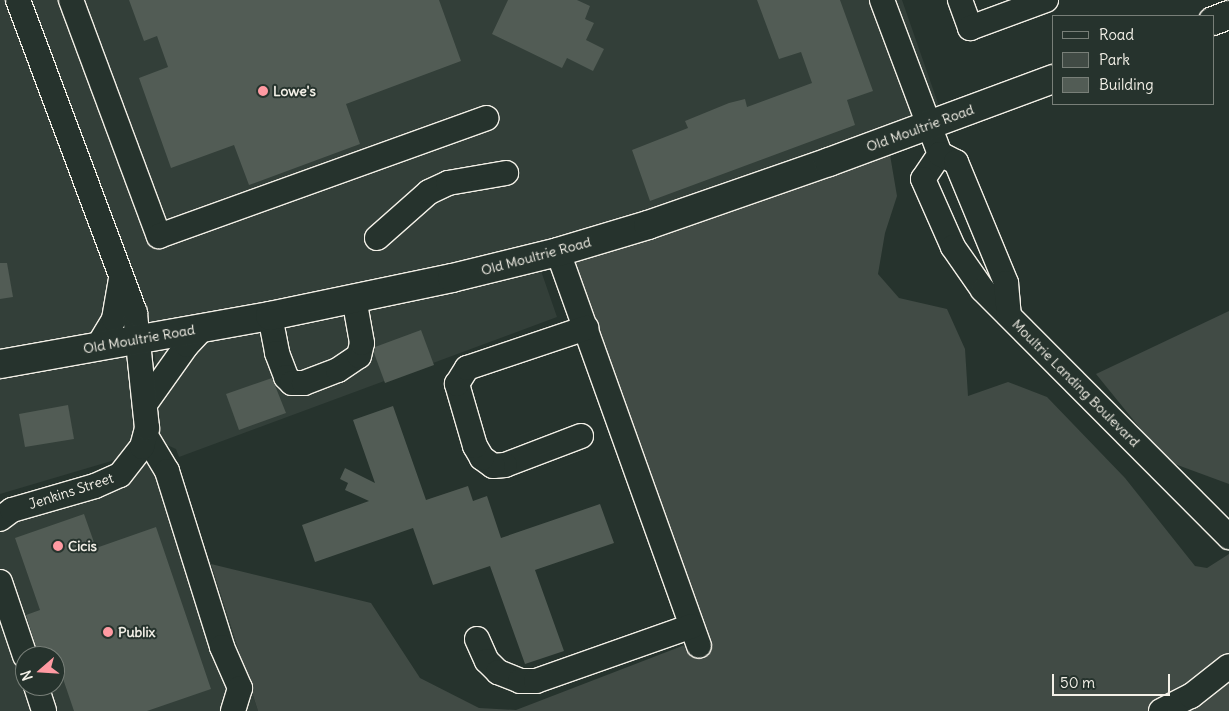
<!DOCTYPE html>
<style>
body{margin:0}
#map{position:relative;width:1229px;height:711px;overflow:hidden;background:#26332d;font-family:Delius,sans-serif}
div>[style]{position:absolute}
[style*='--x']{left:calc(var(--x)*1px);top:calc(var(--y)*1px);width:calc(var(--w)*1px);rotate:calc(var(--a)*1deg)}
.built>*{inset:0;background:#333f39}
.green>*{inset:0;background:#414b45}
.building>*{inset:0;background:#525c55}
.roads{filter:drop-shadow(1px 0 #f4f1e8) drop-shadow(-1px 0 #f4f1e8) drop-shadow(0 1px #f4f1e8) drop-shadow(0 -1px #f4f1e8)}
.minor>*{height:24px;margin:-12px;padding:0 12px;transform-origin:12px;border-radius:12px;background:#26332d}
.major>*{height:28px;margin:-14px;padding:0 14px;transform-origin:14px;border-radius:14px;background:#26332d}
.dots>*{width:14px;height:14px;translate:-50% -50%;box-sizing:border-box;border:2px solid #26332d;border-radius:50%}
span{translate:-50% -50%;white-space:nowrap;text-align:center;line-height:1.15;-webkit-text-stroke:4px #26332d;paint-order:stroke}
.poi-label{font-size:14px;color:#f4f1e8;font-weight:700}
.left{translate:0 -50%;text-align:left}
.street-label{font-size:14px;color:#f4f1e8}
.legend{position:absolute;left:1052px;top:15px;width:162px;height:90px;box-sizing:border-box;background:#26332d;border:1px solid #787f78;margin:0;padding:6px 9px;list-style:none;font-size:15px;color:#f4f1e8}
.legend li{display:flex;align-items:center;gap:10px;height:25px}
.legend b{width:25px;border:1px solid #787f78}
.north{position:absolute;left:15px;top:646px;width:50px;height:50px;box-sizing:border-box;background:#26332d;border:1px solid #787f78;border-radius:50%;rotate:251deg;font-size:14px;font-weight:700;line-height:20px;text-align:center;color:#f4f1e8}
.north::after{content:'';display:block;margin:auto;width:18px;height:22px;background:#ff9aa2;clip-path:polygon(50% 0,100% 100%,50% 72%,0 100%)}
.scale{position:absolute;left:1052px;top:674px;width:118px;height:22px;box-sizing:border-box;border:2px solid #f4f1e8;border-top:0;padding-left:6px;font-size:15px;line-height:18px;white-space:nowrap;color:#f4f1e8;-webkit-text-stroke:4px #26332d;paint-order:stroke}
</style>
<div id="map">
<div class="built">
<div style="clip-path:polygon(0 0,902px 0,941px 112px,563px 242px,0 356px)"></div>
<div style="clip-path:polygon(539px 265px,557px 317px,179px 457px,176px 449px,167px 445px,150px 450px,157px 432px,159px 412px,154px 344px)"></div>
<div style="clip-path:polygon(136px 347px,140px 429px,125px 457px,0 494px,0 373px)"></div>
<div style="clip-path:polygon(evenodd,169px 452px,211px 564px,258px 711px,0 711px,0 501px,169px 452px,25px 656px,55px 656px,55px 686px,25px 686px,25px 656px)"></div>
</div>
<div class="green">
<div style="clip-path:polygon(889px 149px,897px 196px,885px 233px,878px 274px,899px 298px,947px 309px,965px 349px,968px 396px,1008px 382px,1047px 397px,1125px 478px,1195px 566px,1207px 568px,1229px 554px,1229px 711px,258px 711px,211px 564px,371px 603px,420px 678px,479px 708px,516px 710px,708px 636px,569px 257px)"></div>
<div style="clip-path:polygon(1229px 311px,1229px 484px,1172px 463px,1148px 438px,1096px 374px)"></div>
</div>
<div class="building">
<div style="clip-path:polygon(129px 0,439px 0,461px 61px,346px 104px,360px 144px,249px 185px,234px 145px,171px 168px,139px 78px,168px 67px,157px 36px,144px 41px)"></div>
<div style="clip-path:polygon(508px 0,577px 0,590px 6px,585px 19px,594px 23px,586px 40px,604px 49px,593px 71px,567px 58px,562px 68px,492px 34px)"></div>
<div style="clip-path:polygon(757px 0,840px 0,873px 91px,847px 100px,855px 125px,650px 201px,632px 150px,688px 128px,685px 121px,729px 103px,745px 99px,747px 107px,812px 83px,801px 52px,779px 59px)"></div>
<div style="clip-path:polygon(0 263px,7px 263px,13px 297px,0 299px)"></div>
<div style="clip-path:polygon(421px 330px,434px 365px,385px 383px,374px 353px,375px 347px)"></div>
<div style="clip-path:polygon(272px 378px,286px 413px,239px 430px,226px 394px)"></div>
<div style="clip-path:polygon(68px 405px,74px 439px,25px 447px,19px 414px)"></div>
<div style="clip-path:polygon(393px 406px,426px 500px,468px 486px,473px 501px,487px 496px,501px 538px,600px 504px,614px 543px,535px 570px,564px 651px,525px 664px,490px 566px,433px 585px,413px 528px,315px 562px,302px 525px,369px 501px,345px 490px,348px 483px,340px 479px,345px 468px,375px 483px,353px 420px)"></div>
<div style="clip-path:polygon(84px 514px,96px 548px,156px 527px,211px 689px,147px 711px,74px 711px,60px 670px,55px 672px,55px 656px,39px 656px,26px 615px,40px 610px,15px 538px)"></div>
</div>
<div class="roads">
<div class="minor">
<div style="--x:71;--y:0;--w:252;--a:69.6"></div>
<div style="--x:159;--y:236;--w:348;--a:-19.8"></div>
<div style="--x:882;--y:0;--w:165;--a:69.4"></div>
<div style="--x:960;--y:0;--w:30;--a:70"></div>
<div style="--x:970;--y:28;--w:81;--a:-20.2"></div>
<div style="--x:940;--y:154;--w:30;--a:124"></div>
<div style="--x:923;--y:179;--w:74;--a:66.2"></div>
<div style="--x:953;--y:247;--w:52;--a:55.1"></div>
<div style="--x:983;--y:290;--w:349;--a:45.1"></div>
<div style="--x:940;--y:154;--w:18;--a:27"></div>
<div style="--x:956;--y:162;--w:131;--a:67.5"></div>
<div style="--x:1006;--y:283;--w:32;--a:85"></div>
<div style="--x:377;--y:238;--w:69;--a:-41.5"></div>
<div style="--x:429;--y:192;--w:21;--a:-25"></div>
<div style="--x:448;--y:183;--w:59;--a:-9.8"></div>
<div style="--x:558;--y:252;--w:418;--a:70.3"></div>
<div style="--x:270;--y:316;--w:38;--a:79"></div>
<div style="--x:277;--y:353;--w:26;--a:69"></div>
<div style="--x:286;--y:377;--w:8;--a:45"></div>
<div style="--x:292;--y:383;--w:12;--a:0"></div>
<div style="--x:304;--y:383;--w:36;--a:-21"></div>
<div style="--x:338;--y:370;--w:25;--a:-34"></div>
<div style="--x:359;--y:356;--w:13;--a:-77"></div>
<div style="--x:362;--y:343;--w:46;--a:-100.1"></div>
<div style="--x:98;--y:346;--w:31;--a:-59"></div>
<div style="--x:114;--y:319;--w:41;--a:-80.1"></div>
<div style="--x:145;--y:404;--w:72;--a:-54.6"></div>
<div style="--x:187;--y:345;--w:25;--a:-47"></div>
<div style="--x:146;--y:436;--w:41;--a:59"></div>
<div style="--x:167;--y:471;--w:184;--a:72.6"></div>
<div style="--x:222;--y:647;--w:45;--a:66.3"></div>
<div style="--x:240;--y:688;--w:24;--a:107"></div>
<div style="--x:581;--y:436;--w:81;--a:159.1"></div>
<div style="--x:505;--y:465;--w:12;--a:175"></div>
<div style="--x:493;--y:466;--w:14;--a:-144"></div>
<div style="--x:482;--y:458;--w:14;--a:-120"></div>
<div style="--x:475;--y:446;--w:65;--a:-106.2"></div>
<div style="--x:457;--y:384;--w:19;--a:-58"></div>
<div style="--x:467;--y:368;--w:126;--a:-18.6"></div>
<div style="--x:0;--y:519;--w:15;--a:-37"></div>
<div style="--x:12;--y:510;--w:86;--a:-16.1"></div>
<div style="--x:95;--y:486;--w:27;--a:-24"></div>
<div style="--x:120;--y:475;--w:36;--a:-52"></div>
<div style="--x:142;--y:447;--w:20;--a:-75"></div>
<div style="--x:147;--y:428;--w:116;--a:-96"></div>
<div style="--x:135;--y:313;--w:334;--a:-110.5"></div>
<div style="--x:0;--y:582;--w:78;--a:71.3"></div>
<div style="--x:477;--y:639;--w:24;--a:66"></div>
<div style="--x:487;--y:661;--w:16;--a:45"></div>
<div style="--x:498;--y:672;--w:24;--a:22"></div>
<div style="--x:520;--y:681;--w:16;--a:0"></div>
<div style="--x:536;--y:681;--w:165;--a:-19.4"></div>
<div style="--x:36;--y:686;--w:26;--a:72"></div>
<div style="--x:1161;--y:711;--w:34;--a:-27"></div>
<div style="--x:1191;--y:696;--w:48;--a:-38.3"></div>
</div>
<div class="major">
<div style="--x:1213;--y:21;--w:17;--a:-21"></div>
<div style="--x:0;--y:364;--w:274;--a:-10.1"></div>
<div style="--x:270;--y:316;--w:186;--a:-11.8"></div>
<div style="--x:452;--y:278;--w:109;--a:-13.8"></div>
<div style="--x:558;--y:252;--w:94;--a:-16.7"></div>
<div style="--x:648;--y:225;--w:192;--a:-19.2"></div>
<div style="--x:829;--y:162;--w:239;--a:-20.3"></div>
</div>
</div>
<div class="dots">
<div style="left:263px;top:91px;background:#ff9aa2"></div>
<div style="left:58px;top:546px;background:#ff9aa2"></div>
<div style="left:108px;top:632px;background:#ff9aa2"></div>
</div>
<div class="poi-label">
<span class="left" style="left:273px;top:91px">Lowe's</span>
<span class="left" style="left:68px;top:546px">Cicis</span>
<span class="left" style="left:118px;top:632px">Publix</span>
</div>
<div class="street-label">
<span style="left:920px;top:128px;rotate:-20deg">Old Moultrie Road</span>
<span style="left:536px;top:256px;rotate:-15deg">Old Moultrie Road</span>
<span style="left:139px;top:339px;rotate:-10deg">Old Moultrie Road</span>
<span style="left:1076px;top:383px;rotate:45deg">Moultrie Landing Boulevard</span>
<span style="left:71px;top:491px;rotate:-18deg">Jenkins Street</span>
</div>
<ul class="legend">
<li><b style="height:6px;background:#26332d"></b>Road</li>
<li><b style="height:14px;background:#414b45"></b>Park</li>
<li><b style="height:14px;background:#525c55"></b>Building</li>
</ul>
<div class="north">N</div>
<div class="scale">50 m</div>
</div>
